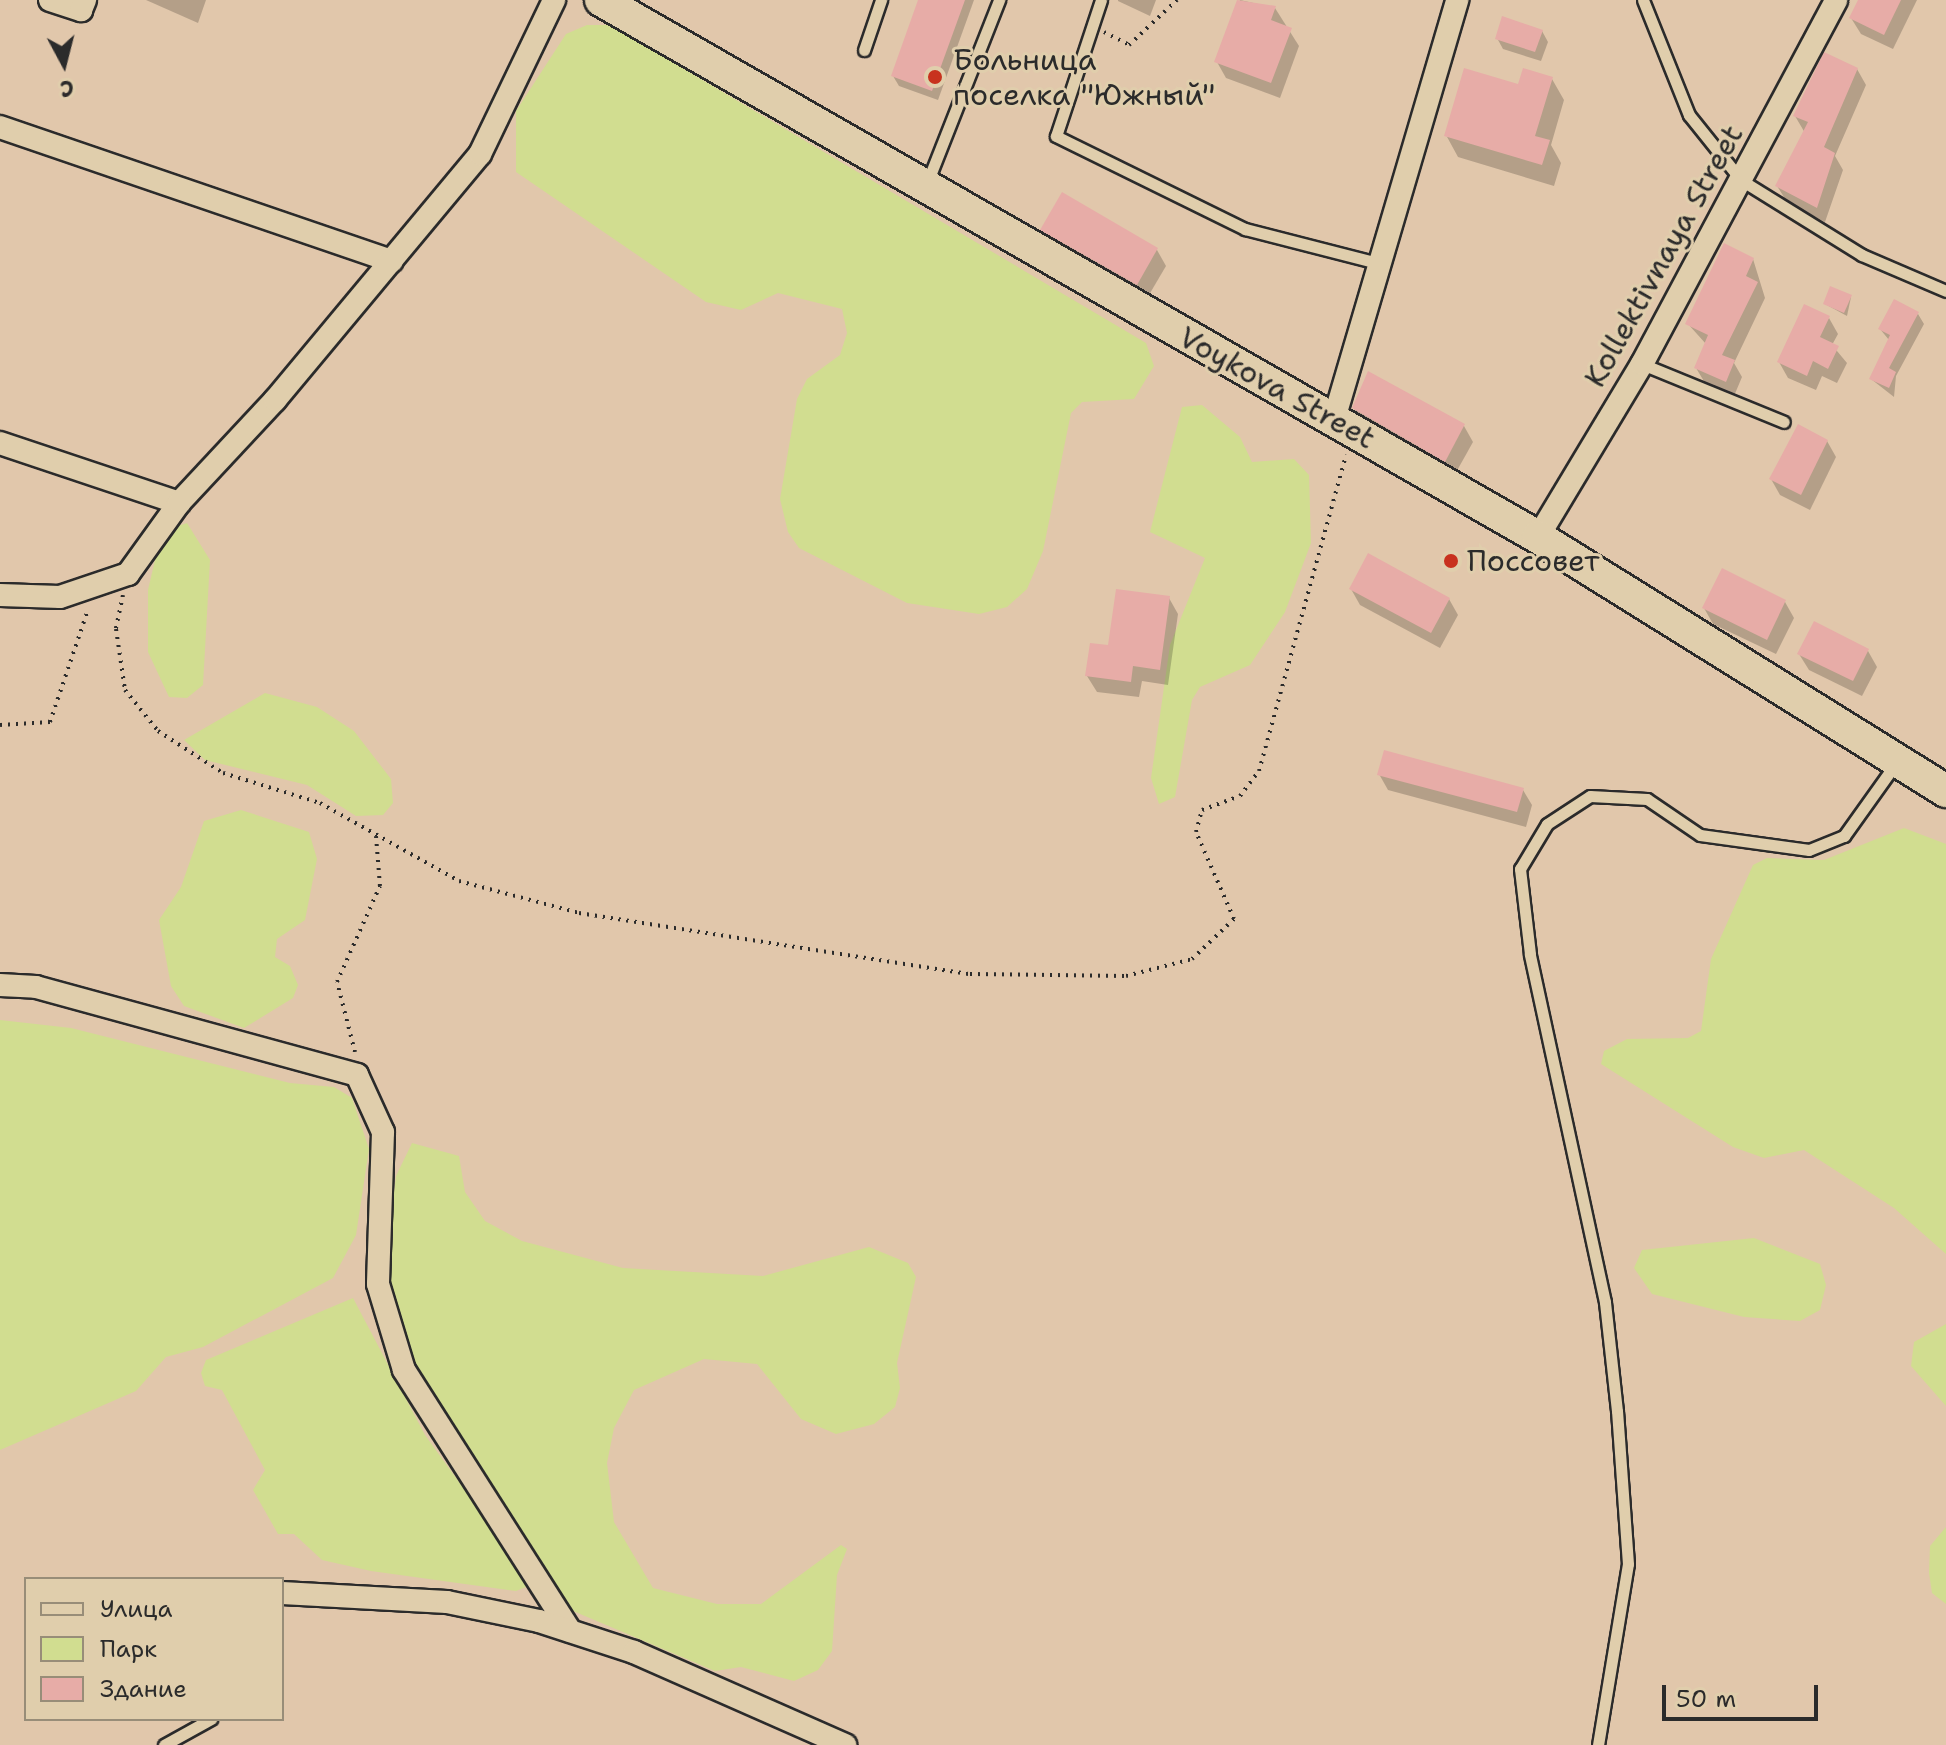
<!DOCTYPE html>
<meta charset="utf-8">
<style>
body{margin:0}
#map{position:relative;width:1946px;height:1745px;overflow:hidden;background:#e1c7ab;font-family:"Shantell Sans",sans-serif}
div>[style]{position:absolute}
[style*='--x']{left:calc(var(--x)*1px);top:calc(var(--y)*1px);width:calc(var(--w)*1px);rotate:calc(var(--a)*1deg)}
.green>*{inset:0;background:#d1dd90}
.shadow>*{inset:0;background:#0003}
.building>*{inset:0;background:#e7aca7}
.path>*{height:4px;margin-top:-2px;transform-origin:0;background:repeating-linear-gradient(90deg,#2b2b2b 0 2px,transparent 0 8px)}
.roads{filter:drop-shadow(2px 0 #2b2b2b) drop-shadow(-2px 0 #2b2b2b) drop-shadow(0 2px #2b2b2b) drop-shadow(0 -2px #2b2b2b)}
.lane>*{height:11px;margin:-5.5px;padding:0 5.5px;transform-origin:5.5px;border-radius:5.5px;background:#e0ceac}
.street>*{height:22px;margin:-11px;padding:0 11px;transform-origin:11px;border-radius:11px;background:#e0ceac}
.secondary>*{height:32px;margin:-16px;padding:0 16px;transform-origin:16px;border-radius:16px;background:#e0ceac}
.dots>*{width:22px;height:22px;translate:-50% -50%;box-sizing:border-box;border:4px solid #e0ceac;border-radius:50%}
span{translate:-50% -50%;white-space:nowrap;text-align:center;line-height:1.15;-webkit-text-stroke:6px #e0ceac;paint-order:stroke}
.poi-label{font-size:30px;color:#2b2b2b}
.left{translate:0 -50%;text-align:left}
.street-label{font-size:30px;color:#2b2b2b}
.legend{position:absolute;left:24px;top:1577px;width:260px;height:144px;box-sizing:border-box;background:#e0ceac;border:2px solid #988d78;margin:0;padding:10px 14px;list-style:none;font-size:24px;color:#2b2b2b}
.legend li{display:flex;align-items:center;gap:16px;height:40px}
.legend b{width:40px;border:2px solid #988d78}
.north{position:absolute;left:24px;top:24px;width:80px;height:80px;-webkit-text-stroke:6px #e0ceac;paint-order:stroke;rotate:173deg;font-size:22px;font-weight:700;line-height:32px;text-align:center;color:#2b2b2b}
.north::after{content:'';display:block;margin:auto;width:28px;height:36px;background:#2b2b2b;clip-path:polygon(50% 0,100% 100%,50% 72%,0 100%)}
.scale{position:absolute;left:1662px;top:1685px;width:156px;height:36px;box-sizing:border-box;border:4px solid #2b2b2b;border-top:0;padding-left:10px;font-size:24px;line-height:28px;white-space:nowrap;color:#2b2b2b;-webkit-text-stroke:6px #e0ceac;paint-order:stroke}
</style>
<div id="map">
<div class="green">
<div style="clip-path:polygon(587px 25px,607px 25px,635px 40px,1146px 343px,1154px 366px,1134px 399px,1082px 402px,1071px 413px,1043px 551px,1027px 589px,1007px 607px,979px 614px,907px 603px,799px 548px,788px 532px,780px 499px,797px 399px,807px 379px,840px 355px,847px 333px,842px 309px,778px 293px,741px 310px,706px 302px,516px 172px,516px 111px,566px 34px)"></div>
<div style="clip-path:polygon(1202px 405px,1240px 437px,1252px 462px,1294px 459px,1309px 475px,1311px 543px,1285px 612px,1250px 665px,1200px 687px,1192px 700px,1175px 797px,1159px 804px,1151px 778px,1170px 645px,1205px 558px,1150px 532px,1182px 407px)"></div>
<div style="clip-path:polygon(187px 523px,210px 560px,203px 685px,187px 698px,169px 697px,148px 652px,148px 590px,159px 543px,169px 529px)"></div>
<div style="clip-path:polygon(265px 693px,317px 707px,354px 731px,391px 779px,393px 803px,383px 815px,356px 816px,307px 785px,205px 760px,184px 740px)"></div>
<div style="clip-path:polygon(241px 810px,309px 832px,317px 859px,305px 920px,277px 939px,275px 957px,290px 966px,298px 985px,293px 998px,244px 1028px,184px 1006px,171px 986px,159px 920px,181px 887px,204px 821px)"></div>
<div style="clip-path:polygon(1904px 828px,1946px 844px,1946px 1254px,1894px 1208px,1804px 1150px,1764px 1158px,1733px 1147px,1601px 1064px,1604px 1051px,1627px 1039px,1688px 1038px,1701px 1031px,1711px 959px,1753px 865px,1767px 858px,1824px 860px)"></div>
<div style="clip-path:polygon(0 1020px,71px 1028px,290px 1083px,334px 1087px,352px 1098px,369px 1149px,356px 1235px,333px 1278px,203px 1347px,166px 1357px,136px 1391px,0 1450px)"></div>
<div style="clip-path:polygon(412px 1143px,459px 1156px,465px 1192px,485px 1221px,522px 1241px,623px 1268px,763px 1276px,869px 1247px,908px 1263px,916px 1277px,897px 1363px,900px 1388px,895px 1407px,874px 1424px,836px 1434px,801px 1419px,757px 1364px,704px 1359px,634px 1390px,614px 1428px,607px 1463px,614px 1522px,653px 1588px,717px 1604px,761px 1604px,841px 1545px,847px 1549px,837px 1575px,832px 1651px,818px 1670px,794px 1681px,741px 1667px,715px 1671px,566px 1608px,423px 1394px,384px 1272px,396px 1176px)"></div>
<div style="clip-path:polygon(1754px 1238px,1820px 1264px,1826px 1285px,1820px 1310px,1800px 1321px,1744px 1317px,1652px 1294px,1634px 1268px,1642px 1250px)"></div>
<div style="clip-path:polygon(353px 1298px,425px 1435px,514px 1558px,526px 1587px,516px 1591px,371px 1571px,322px 1560px,294px 1534px,278px 1534px,253px 1490px,265px 1470px,222px 1390px,205px 1386px,201px 1373px,206px 1360px)"></div>
<div style="clip-path:polygon(1946px 1324px,1946px 1406px,1911px 1366px,1914px 1342px)"></div>
<div style="clip-path:polygon(1946px 1527px,1946px 1604px,1932px 1593px,1929px 1573px,1930px 1546px)"></div>
</div>
<div class="shadow">
<div style="clip-path:polygon(146px 0,206px 0,198px 23px)"></div>
<div style="clip-path:polygon(920px 0,974px 0,938px 100px,899px 86px,893px 76px)"></div>
<div style="clip-path:polygon(1156px 0,1150px 16px,1118px 1px,1118px 0)"></div>
<div style="clip-path:polygon(1240px 0,1275px 8px,1299px 46px,1280px 98px,1226px 78px,1217px 62px)"></div>
<div style="clip-path:polygon(1860px 0,1917px 0,1893px 49px,1861px 34px,1851px 18px)"></div>
<div style="clip-path:polygon(1542px 31px,1548px 42px,1541px 61px,1503px 49px,1497px 38px)"></div>
<div style="clip-path:polygon(1857px 69px,1866px 85px,1835px 156px,1843px 170px,1825px 222px,1787px 202px,1777px 186px,1805px 133px,1795px 116px)"></div>
<div style="clip-path:polygon(1552px 79px,1564px 100px,1551px 145px,1561px 163px,1554px 186px,1458px 157px,1446px 135px,1519px 87px)"></div>
<div style="clip-path:polygon(1042px 230px,1157px 250px,1166px 266px,1146px 300px,1051px 245px)"></div>
<div style="clip-path:polygon(1753px 259px,1765px 298px,1734px 363px,1742px 377px,1734px 396px,1705px 383px,1696px 368px,1706px 344px,1688px 324px)"></div>
<div style="clip-path:polygon(1851px 297px,1847px 316px,1825px 304px)"></div>
<div style="clip-path:polygon(1918px 314px,1924px 324px,1896px 376px,1894px 397px,1871px 379px,1889px 340px,1880px 329px)"></div>
<div style="clip-path:polygon(1829px 318px,1838px 334px,1832px 345px,1847px 363px,1837px 383px,1822px 376px,1816px 390px,1788px 378px,1779px 362px)"></div>
<div style="clip-path:polygon(1354px 408px,1464px 426px,1473px 442px,1454px 476px,1363px 424px)"></div>
<div style="clip-path:polygon(1827px 441px,1836px 457px,1810px 510px,1780px 495px,1771px 479px)"></div>
<div style="clip-path:polygon(1351px 589px,1449px 599px,1458px 615px,1440px 648px,1360px 605px)"></div>
<div style="clip-path:polygon(1169px 598px,1178px 614px,1168px 685px,1142px 681px,1139px 697px,1097px 692px,1087px 676px)"></div>
<div style="clip-path:polygon(1785px 602px,1794px 618px,1776px 654px,1713px 624px,1704px 608px)"></div>
<div style="clip-path:polygon(1868px 651px,1877px 667px,1862px 696px,1809px 670px,1799px 654px)"></div>
<div style="clip-path:polygon(1379px 774px,1523px 790px,1532px 805px,1526px 827px,1388px 790px)"></div>
</div>
<div class="building">
<div style="clip-path:polygon(918px 0,965px 0,932px 91px,891px 76px)"></div>
<div style="clip-path:polygon(1237px 0,1276px 6px,1271px 20px,1292px 28px,1271px 83px,1214px 62px)"></div>
<div style="clip-path:polygon(1858px 0,1901px 0,1884px 35px,1849px 18px)"></div>
<div style="clip-path:polygon(1502px 16px,1543px 30px,1535px 52px,1495px 39px)"></div>
<div style="clip-path:polygon(1824px 52px,1858px 68px,1824px 147px,1835px 153px,1817px 208px,1775px 186px,1808px 122px,1793px 116px)"></div>
<div style="clip-path:polygon(1464px 68px,1518px 84px,1523px 68px,1553px 77px,1535px 136px,1550px 140px,1542px 165px,1444px 136px)"></div>
<div style="clip-path:polygon(1062px 192px,1158px 248px,1137px 285px,1040px 230px)"></div>
<div style="clip-path:polygon(1724px 243px,1754px 258px,1746px 276px,1758px 282px,1722px 355px,1735px 360px,1726px 382px,1694px 368px,1708px 335px,1685px 324px)"></div>
<div style="clip-path:polygon(1830px 286px,1852px 295px,1844px 313px,1823px 304px)"></div>
<div style="clip-path:polygon(1894px 299px,1919px 312px,1889px 368px,1896px 372px,1889px 388px,1869px 379px,1890px 335px,1878px 329px)"></div>
<div style="clip-path:polygon(1804px 304px,1830px 316px,1820px 337px,1839px 346px,1828px 369px,1813px 361px,1807px 376px,1777px 362px)"></div>
<div style="clip-path:polygon(1368px 371px,1465px 424px,1445px 462px,1352px 408px)"></div>
<div style="clip-path:polygon(1798px 424px,1828px 440px,1801px 495px,1769px 479px)"></div>
<div style="clip-path:polygon(1368px 553px,1450px 598px,1431px 633px,1349px 589px)"></div>
<div style="clip-path:polygon(1722px 568px,1786px 600px,1767px 640px,1702px 608px)"></div>
<div style="clip-path:polygon(1116px 589px,1170px 596px,1160px 670px,1133px 666px,1131px 682px,1085px 676px,1090px 643px,1108px 645px)"></div>
<div style="clip-path:polygon(1814px 621px,1869px 649px,1853px 681px,1797px 654px)"></div>
<div style="clip-path:polygon(1384px 750px,1524px 788px,1517px 812px,1377px 775px)"></div>
</div>
<div class="path">
<div style="--x:1104;--y:32;--w:28;--a:27"></div>
<div style="--x:1129;--y:45;--w:66;--a:-43.2"></div>
<div style="--x:123;--y:595;--w:35;--a:102"></div>
<div style="--x:116;--y:629;--w:62;--a:81.6"></div>
<div style="--x:125;--y:690;--w:53;--a:51.2"></div>
<div style="--x:158;--y:731;--w:77;--a:32.9"></div>
<div style="--x:223;--y:773;--w:102;--a:17.2"></div>
<div style="--x:320;--y:803;--w:159;--a:29.3"></div>
<div style="--x:459;--y:881;--w:124;--a:14.9"></div>
<div style="--x:579;--y:913;--w:396;--a:8.9"></div>
<div style="--x:970;--y:974;--w:156;--a:0.7"></div>
<div style="--x:1126;--y:976;--w:68;--a:-14.4"></div>
<div style="--x:1192;--y:959;--w:58;--a:-43.6"></div>
<div style="--x:1234;--y:919;--w:95;--a:-113.6"></div>
<div style="--x:1196;--y:832;--w:23;--a:-75"></div>
<div style="--x:1202;--y:810;--w:40;--a:-20.2"></div>
<div style="--x:1240;--y:796;--w:31;--a:-53"></div>
<div style="--x:1259;--y:771;--w:328;--a:-74.6"></div>
<div style="--x:0;--y:725;--w:50;--a:-3.4"></div>
<div style="--x:50;--y:722;--w:118;--a:-71.3"></div>
<div style="--x:355;--y:1052;--w:72;--a:-104.4"></div>
<div style="--x:337;--y:982;--w:105;--a:-65.9"></div>
<div style="--x:380;--y:886;--w:50;--a:-94.6"></div>
</div>
<div class="roads">
<div class="lane">
<div style="--x:1101;--y:0;--w:143;--a:108.3"></div>
<div style="--x:1056;--y:136;--w:211;--a:26.2"></div>
<div style="--x:1245;--y:229;--w:136;--a:14.4"></div>
<div style="--x:1643;--y:0;--w:124;--a:68.2"></div>
<div style="--x:1689;--y:115;--w:83;--a:51.3"></div>
<div style="--x:1741;--y:180;--w:142;--a:31.8"></div>
<div style="--x:1862;--y:255;--w:91;--a:23.2"></div>
<div style="--x:864;--y:50;--w:53;--a:-71.2"></div>
<div style="--x:927;--y:183;--w:197;--a:-68.5"></div>
<div style="--x:1642;--y:364;--w:153;--a:22.2"></div>
<div style="--x:164;--y:1745;--w:54;--a:-29"></div>
<div style="--x:1598;--y:1745;--w:183;--a:-80.6"></div>
<div style="--x:1628;--y:1564;--w:153;--a:-94.1"></div>
<div style="--x:1617;--y:1411;--w:110;--a:-96.3"></div>
<div style="--x:1605;--y:1302;--w:356;--a:-102.2"></div>
<div style="--x:1530;--y:954;--w:86;--a:-96.7"></div>
<div style="--x:1520;--y:869;--w:52;--a:-59"></div>
<div style="--x:1547;--y:824;--w:51;--a:-33.1"></div>
<div style="--x:1590;--y:796;--w:57;--a:3"></div>
<div style="--x:1647;--y:799;--w:64;--a:34.2"></div>
<div style="--x:1700;--y:835;--w:110;--a:7.8"></div>
<div style="--x:1809;--y:850;--w:38;--a:-22"></div>
<div style="--x:1844;--y:836;--w:90;--a:-54.5"></div>
</div>
<div class="street">
<div style="--x:50;--y:0;--w:33;--a:18"></div>
<div style="--x:81;--y:10;--w:11;--a:-68"></div>
<div style="--x:0;--y:127;--w:414;--a:18.9"></div>
<div style="--x:1334;--y:419;--w:437;--a:-73.6"></div>
<div style="--x:0;--y:443;--w:189;--a:18.5"></div>
<div style="--x:1538;--y:537;--w:202;--a:-59"></div>
<div style="--x:1642;--y:364;--w:412;--a:-61.9"></div>
<div style="--x:0;--y:595;--w:60;--a:1.9"></div>
<div style="--x:60;--y:597;--w:72;--a:-18.7"></div>
<div style="--x:128;--y:574;--w:87;--a:-54.3"></div>
<div style="--x:179;--y:503;--w:141;--a:-47"></div>
<div style="--x:275;--y:400;--w:320;--a:-50.2"></div>
<div style="--x:480;--y:154;--w:171;--a:-64.3"></div>
<div style="--x:0;--y:985;--w:36;--a:3"></div>
<div style="--x:36;--y:987;--w:333;--a:15.3"></div>
<div style="--x:357;--y:1075;--w:63;--a:65.5"></div>
<div style="--x:383;--y:1132;--w:152;--a:91.9"></div>
<div style="--x:378;--y:1284;--w:90;--a:73.2"></div>
<div style="--x:404;--y:1370;--w:309;--a:57.5"></div>
<div style="--x:282;--y:1593;--w:165;--a:3.1"></div>
<div style="--x:447;--y:1602;--w:94;--a:11.7"></div>
<div style="--x:539;--y:1621;--w:100;--a:18.1"></div>
<div style="--x:634;--y:1652;--w:231;--a:23.8"></div>
</div>
<div class="secondary">
<div style="--x:601;--y:0;--w:1080;--a:29.82"></div>
<div style="--x:1538;--y:537;--w:481;--a:31.9"></div>
</div>
</div>
<div class="dots">
<div style="left:935px;top:77px;background:#c8321e"></div>
<div style="left:1451px;top:561px;background:#c8321e"></div>
</div>
<div class="poi-label">
<span class="left" style="left:953px;top:77px">Больница<br>поселка "Южный"</span>
<span class="left" style="left:1467px;top:561px">Поссовет</span>
</div>
<div class="street-label">
<span style="left:1664px;top:256px;rotate:-61deg">Kollektivnaya Street</span>
<span style="left:1277px;top:388px;rotate:29deg">Voykova Street</span>
</div>
<ul class="legend">
<li><b style="height:10px;background:#e0ceac"></b>Улица</li>
<li><b style="height:22px;background:#d1dd90"></b>Парк</li>
<li><b style="height:22px;background:#e7aca7"></b>Здание</li>
</ul>
<div class="north">С</div>
<div class="scale">50 m</div>
</div>
